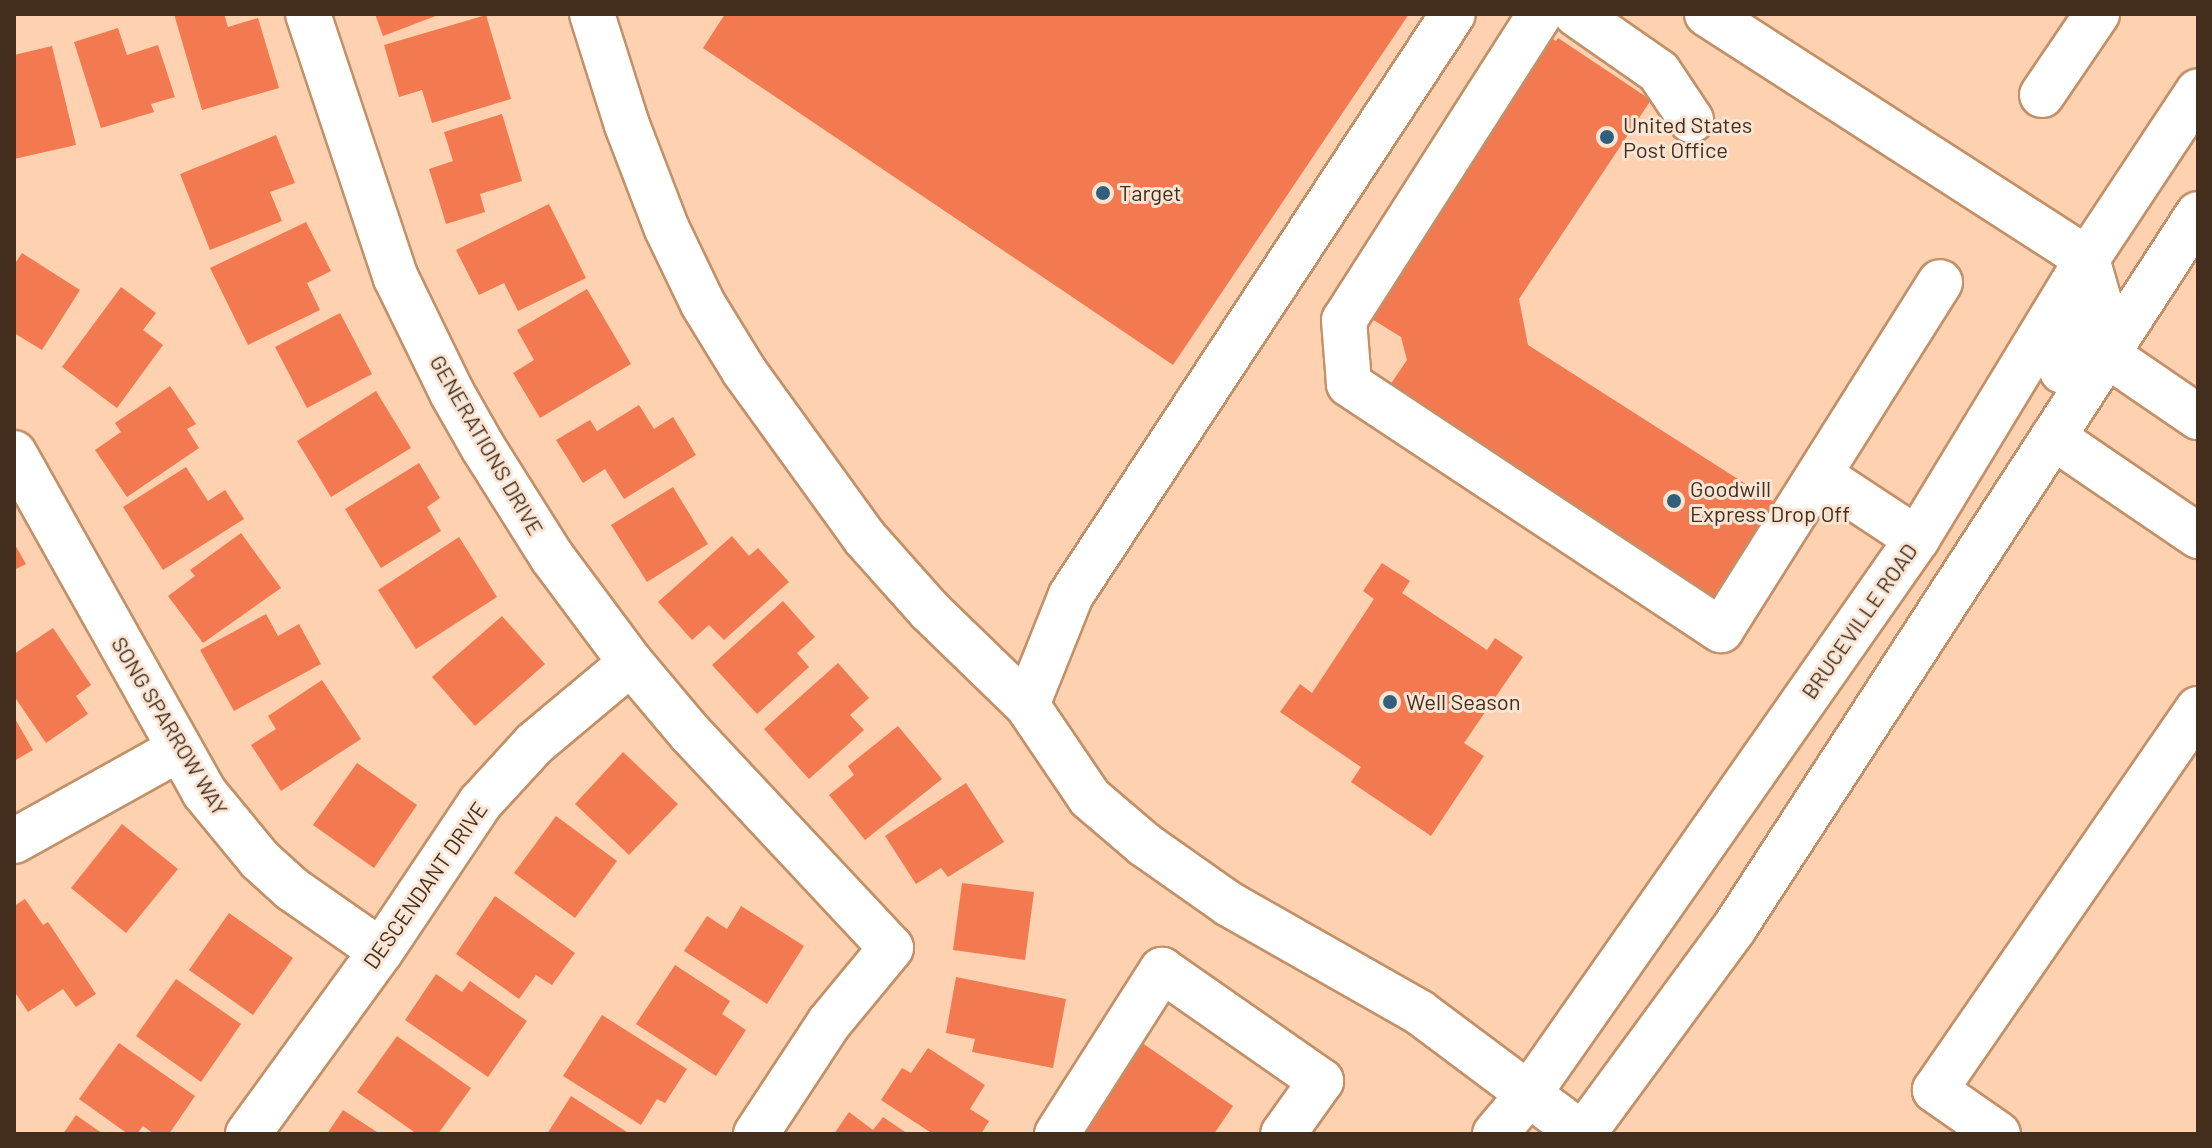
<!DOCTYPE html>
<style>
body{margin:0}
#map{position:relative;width:2212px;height:1148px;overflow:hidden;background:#fed2b0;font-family:Barlow,sans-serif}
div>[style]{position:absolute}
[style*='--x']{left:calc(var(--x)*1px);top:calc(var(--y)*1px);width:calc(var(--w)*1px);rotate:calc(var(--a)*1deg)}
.building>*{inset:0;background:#f37a50}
.roads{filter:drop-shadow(2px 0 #c39067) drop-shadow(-2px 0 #c39067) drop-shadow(0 2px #c39067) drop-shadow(0 -2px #c39067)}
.minor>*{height:44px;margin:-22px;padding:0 22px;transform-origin:22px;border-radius:22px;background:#fff}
.major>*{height:44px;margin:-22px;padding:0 22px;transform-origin:22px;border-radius:22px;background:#fff}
.dots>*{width:22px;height:22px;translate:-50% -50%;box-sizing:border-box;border:4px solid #fae4d3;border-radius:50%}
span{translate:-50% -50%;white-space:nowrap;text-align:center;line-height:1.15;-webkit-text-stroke:6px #fae4d3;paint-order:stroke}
.poi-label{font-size:22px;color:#432e1d}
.left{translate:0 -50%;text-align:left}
.street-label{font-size:22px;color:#432e1d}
.frame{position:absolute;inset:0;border:16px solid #432e1d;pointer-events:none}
</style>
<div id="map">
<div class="building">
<div style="clip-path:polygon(174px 14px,224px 14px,228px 27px,258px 18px,279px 88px,202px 110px)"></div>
<div style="clip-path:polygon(375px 14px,441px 14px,383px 36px)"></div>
<div style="clip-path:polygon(725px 14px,1409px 14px,1173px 365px,703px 48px)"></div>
<div style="clip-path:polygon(486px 15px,511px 99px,432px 123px,422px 90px,399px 97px,384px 45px)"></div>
<div style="clip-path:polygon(118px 28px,127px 55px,158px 45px,175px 97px,151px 104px,154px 112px,101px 128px,74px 42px)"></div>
<div style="clip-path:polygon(1548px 36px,1556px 41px,1558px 38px,1651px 100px,1519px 299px,1528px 345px,1777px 504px,1711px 603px,1384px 394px,1407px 360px,1401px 337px,1367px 316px)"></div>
<div style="clip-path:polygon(52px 46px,76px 145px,14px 159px,14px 55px)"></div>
<div style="clip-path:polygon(502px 114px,522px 181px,480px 194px,485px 212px,446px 224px,429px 169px,453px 161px,444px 132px)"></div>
<div style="clip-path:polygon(276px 135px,295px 183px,270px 192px,282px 221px,210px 250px,180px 174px)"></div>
<div style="clip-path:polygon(549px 204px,586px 278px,518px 311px,504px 283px,479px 295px,456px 250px)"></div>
<div style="clip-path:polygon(306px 222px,331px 271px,307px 283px,320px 310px,248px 345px,210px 268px)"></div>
<div style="clip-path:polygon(22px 253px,80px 290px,42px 350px,14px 333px,14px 265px)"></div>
<div style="clip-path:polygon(121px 287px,156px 313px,143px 330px,163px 345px,117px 408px,62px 367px)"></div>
<div style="clip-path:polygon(587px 289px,631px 364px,540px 418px,513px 373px,534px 360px,517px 330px)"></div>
<div style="clip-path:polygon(340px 313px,372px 374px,307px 408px,275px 347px)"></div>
<div style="clip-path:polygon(170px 386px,196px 424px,187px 429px,199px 448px,127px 497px,95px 450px,121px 432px,115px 423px)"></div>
<div style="clip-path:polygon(376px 391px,411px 448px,331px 497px,297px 441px)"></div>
<div style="clip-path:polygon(639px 405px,654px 429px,673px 417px,696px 455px,624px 499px,605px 469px,583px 483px,556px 440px,590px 420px,597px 431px)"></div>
<div style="clip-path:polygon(419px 463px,440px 498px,427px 507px,441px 531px,381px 568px,345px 509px)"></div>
<div style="clip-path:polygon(186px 467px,208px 501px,225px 490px,244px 519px,163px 570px,123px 507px)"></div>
<div style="clip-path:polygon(673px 487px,708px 544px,647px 582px,611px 525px)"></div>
<div style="clip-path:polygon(241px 533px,281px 588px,203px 643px,168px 596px,195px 576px,190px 570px)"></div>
<div style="clip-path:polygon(732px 536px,749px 556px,758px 548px,789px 582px,724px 640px,709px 625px,692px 640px,658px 602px)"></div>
<div style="clip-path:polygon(459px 537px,497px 597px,416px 649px,378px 590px)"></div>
<div style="clip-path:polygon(14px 543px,26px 564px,14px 570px)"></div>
<div style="clip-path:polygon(1382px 563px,1410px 581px,1402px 593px,1487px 650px,1495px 638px,1523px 657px,1464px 743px,1484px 756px,1431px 836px,1351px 782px,1361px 767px,1280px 712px,1300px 684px,1312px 693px,1374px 599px,1363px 591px)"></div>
<div style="clip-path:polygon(783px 601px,815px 637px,797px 653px,809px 667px,757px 714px,712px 665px)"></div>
<div style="clip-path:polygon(266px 614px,278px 636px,299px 624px,321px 664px,234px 711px,200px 650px)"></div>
<div style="clip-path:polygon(502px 616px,545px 664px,475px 726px,432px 677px)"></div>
<div style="clip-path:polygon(53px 628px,91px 685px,76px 696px,88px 714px,46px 743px,14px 696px,14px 654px)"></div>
<div style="clip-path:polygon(838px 663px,869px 698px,850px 715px,864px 730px,809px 779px,764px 729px)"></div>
<div style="clip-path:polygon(322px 680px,361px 739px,281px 791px,251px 745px,276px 729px,268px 716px)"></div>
<div style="clip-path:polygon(14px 717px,33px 750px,14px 761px)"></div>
<div style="clip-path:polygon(898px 726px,942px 779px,865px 840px,829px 795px,854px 775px,848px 766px)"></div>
<div style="clip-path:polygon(623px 752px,678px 804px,629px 855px,575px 804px)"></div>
<div style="clip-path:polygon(357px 763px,417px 805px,374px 868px,313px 825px)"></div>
<div style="clip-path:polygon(966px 783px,1004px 842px,948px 877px,941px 868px,916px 884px,885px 836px)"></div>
<div style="clip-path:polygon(556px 816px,617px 861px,575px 918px,514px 873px)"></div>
<div style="clip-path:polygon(122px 824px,178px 869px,126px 933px,71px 888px)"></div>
<div style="clip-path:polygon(962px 883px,1034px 892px,1025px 960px,953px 950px)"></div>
<div style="clip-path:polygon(495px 896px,575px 953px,552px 985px,536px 975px,519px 999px,456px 954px)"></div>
<div style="clip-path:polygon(25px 899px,43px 925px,48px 922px,96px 994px,76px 1007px,63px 989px,28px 1012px,14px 991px,14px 906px)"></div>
<div style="clip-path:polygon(741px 906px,804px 946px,767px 1004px,684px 951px,707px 916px,727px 929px)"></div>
<div style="clip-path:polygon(229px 913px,293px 958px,253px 1015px,189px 970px)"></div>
<div style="clip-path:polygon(675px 965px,730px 1001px,722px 1014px,746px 1030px,716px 1076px,636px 1024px)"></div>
<div style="clip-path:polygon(436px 974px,462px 992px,470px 981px,527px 1021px,488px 1077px,405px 1020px)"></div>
<div style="clip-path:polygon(956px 977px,1066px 999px,1053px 1068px,972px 1052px,975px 1039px,946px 1033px)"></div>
<div style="clip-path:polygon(176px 979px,241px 1024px,201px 1082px,136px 1036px)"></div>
<div style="clip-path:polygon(602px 1015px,687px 1069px,665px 1103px,657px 1099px,641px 1125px,563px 1076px)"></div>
<div style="clip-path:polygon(397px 1036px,471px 1088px,438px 1134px,417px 1134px,357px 1092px)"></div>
<div style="clip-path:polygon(1138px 1040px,1233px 1106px,1214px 1134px,1075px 1134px)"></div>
<div style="clip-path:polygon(119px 1043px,195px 1096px,169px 1134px,154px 1134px,143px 1126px,137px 1134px,128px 1134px,79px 1099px)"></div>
<div style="clip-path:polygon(928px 1048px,985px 1085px,970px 1109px,989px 1121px,981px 1134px,933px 1134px,881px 1100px,902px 1068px,911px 1073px)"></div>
<div style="clip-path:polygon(571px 1096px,630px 1134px,547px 1134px)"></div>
<div style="clip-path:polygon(343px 1110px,380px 1134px,327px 1134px)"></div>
<div style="clip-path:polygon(849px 1112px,873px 1130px,883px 1117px,908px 1134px,834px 1134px)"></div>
<div style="clip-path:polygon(76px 1115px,103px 1134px,63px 1134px)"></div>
</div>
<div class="roads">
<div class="minor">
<div style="--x:308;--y:14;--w:278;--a:71.6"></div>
<div style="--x:396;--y:278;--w:128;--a:64"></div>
<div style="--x:452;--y:393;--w:64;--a:60.3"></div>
<div style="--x:484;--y:449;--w:128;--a:57.8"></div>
<div style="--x:552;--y:557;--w:132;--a:53.3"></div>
<div style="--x:631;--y:663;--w:92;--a:49.9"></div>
<div style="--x:690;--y:733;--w:294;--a:46.9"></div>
<div style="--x:891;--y:948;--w:97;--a:129.6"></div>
<div style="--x:829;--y:1023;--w:133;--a:123.3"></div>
<div style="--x:592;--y:14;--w:116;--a:72.5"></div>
<div style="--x:627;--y:125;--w:111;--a:69"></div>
<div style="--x:667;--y:229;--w:83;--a:64.4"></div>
<div style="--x:703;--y:304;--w:79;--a:58.5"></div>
<div style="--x:744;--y:371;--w:205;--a:54.1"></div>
<div style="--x:864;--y:537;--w:99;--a:48.3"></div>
<div style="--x:930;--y:611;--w:135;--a:44.1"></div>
<div style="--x:1027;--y:705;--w:112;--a:55.9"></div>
<div style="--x:1090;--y:798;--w:72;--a:40.5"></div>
<div style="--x:1145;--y:845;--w:103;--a:35.1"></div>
<div style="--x:1229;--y:904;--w:219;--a:29.6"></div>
<div style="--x:1419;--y:1012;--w:204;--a:36.8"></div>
<div style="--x:1540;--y:14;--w:363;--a:122.6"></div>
<div style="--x:1344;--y:320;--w:64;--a:85.5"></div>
<div style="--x:1349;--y:384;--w:446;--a:33.5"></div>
<div style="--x:1721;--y:630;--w:411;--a:-57.8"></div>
<div style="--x:1576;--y:14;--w:101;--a:34.9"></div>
<div style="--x:1659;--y:72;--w:58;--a:56.3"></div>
<div style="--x:1707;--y:14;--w:452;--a:32.8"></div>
<div style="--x:2042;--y:95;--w:98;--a:-55.8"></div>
<div style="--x:2106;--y:354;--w:112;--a:34.4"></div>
<div style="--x:2053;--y:437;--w:176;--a:34.3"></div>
<div style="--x:14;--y:453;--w:389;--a:60.7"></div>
<div style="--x:204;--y:792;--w:88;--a:50.5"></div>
<div style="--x:260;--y:860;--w:43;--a:42.2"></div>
<div style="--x:292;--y:889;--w:108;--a:34.9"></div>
<div style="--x:1820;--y:475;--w:116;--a:33.4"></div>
<div style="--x:1027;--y:705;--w:118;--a:-68.2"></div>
<div style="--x:1071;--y:595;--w:695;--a:-56.68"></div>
<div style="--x:14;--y:841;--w:189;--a:-29.1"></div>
<div style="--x:248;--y:1134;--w:226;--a:-54"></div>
<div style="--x:381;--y:951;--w:178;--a:-56.2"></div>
<div style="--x:480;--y:803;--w:80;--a:-47.5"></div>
<div style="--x:534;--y:744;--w:126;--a:-39.9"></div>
<div style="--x:1057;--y:1134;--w:195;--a:-57.4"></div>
<div style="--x:1162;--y:970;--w:194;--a:34.9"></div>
<div style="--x:1321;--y:1081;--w:65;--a:125.6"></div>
<div style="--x:1998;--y:1134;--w:77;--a:-145.1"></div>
<div style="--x:1935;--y:1090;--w:463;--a:-55.4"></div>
</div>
<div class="major">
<div style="--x:2062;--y:371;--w:56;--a:-58.9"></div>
<div style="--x:2091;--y:323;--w:27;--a:-75"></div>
<div style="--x:2098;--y:297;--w:40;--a:-106"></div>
<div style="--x:1495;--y:1134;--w:51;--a:-49.8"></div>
<div style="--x:1528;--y:1095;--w:679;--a:-55.02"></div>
<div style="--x:1917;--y:539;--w:328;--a:-58.7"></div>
<div style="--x:2087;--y:259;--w:201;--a:-56.5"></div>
<div style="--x:1583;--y:1134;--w:257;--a:-53.7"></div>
<div style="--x:1735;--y:927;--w:850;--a:-57"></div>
</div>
</div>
<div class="dots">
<div style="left:1607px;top:137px;background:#30607e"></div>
<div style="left:1103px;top:193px;background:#30607e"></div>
<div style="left:1674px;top:501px;background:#30607e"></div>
<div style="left:1390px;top:702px;background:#30607e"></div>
</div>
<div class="poi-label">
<span class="left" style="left:1623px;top:137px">United States<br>Post Office</span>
<span class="left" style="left:1119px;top:193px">Target</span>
<span class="left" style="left:1690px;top:501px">Goodwill<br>Express Drop Off</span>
<span class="left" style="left:1406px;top:702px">Well Season</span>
</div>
<div class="street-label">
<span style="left:487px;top:445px;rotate:60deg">GENERATIONS DRIVE</span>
<span style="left:1859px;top:621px;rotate:-55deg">BRUCEVILLE ROAD</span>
<span style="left:170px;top:726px;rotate:59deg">SONG SPARROW WAY</span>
<span style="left:425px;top:885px;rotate:-55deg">DESCENDANT DRIVE</span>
</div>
<div class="frame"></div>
</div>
